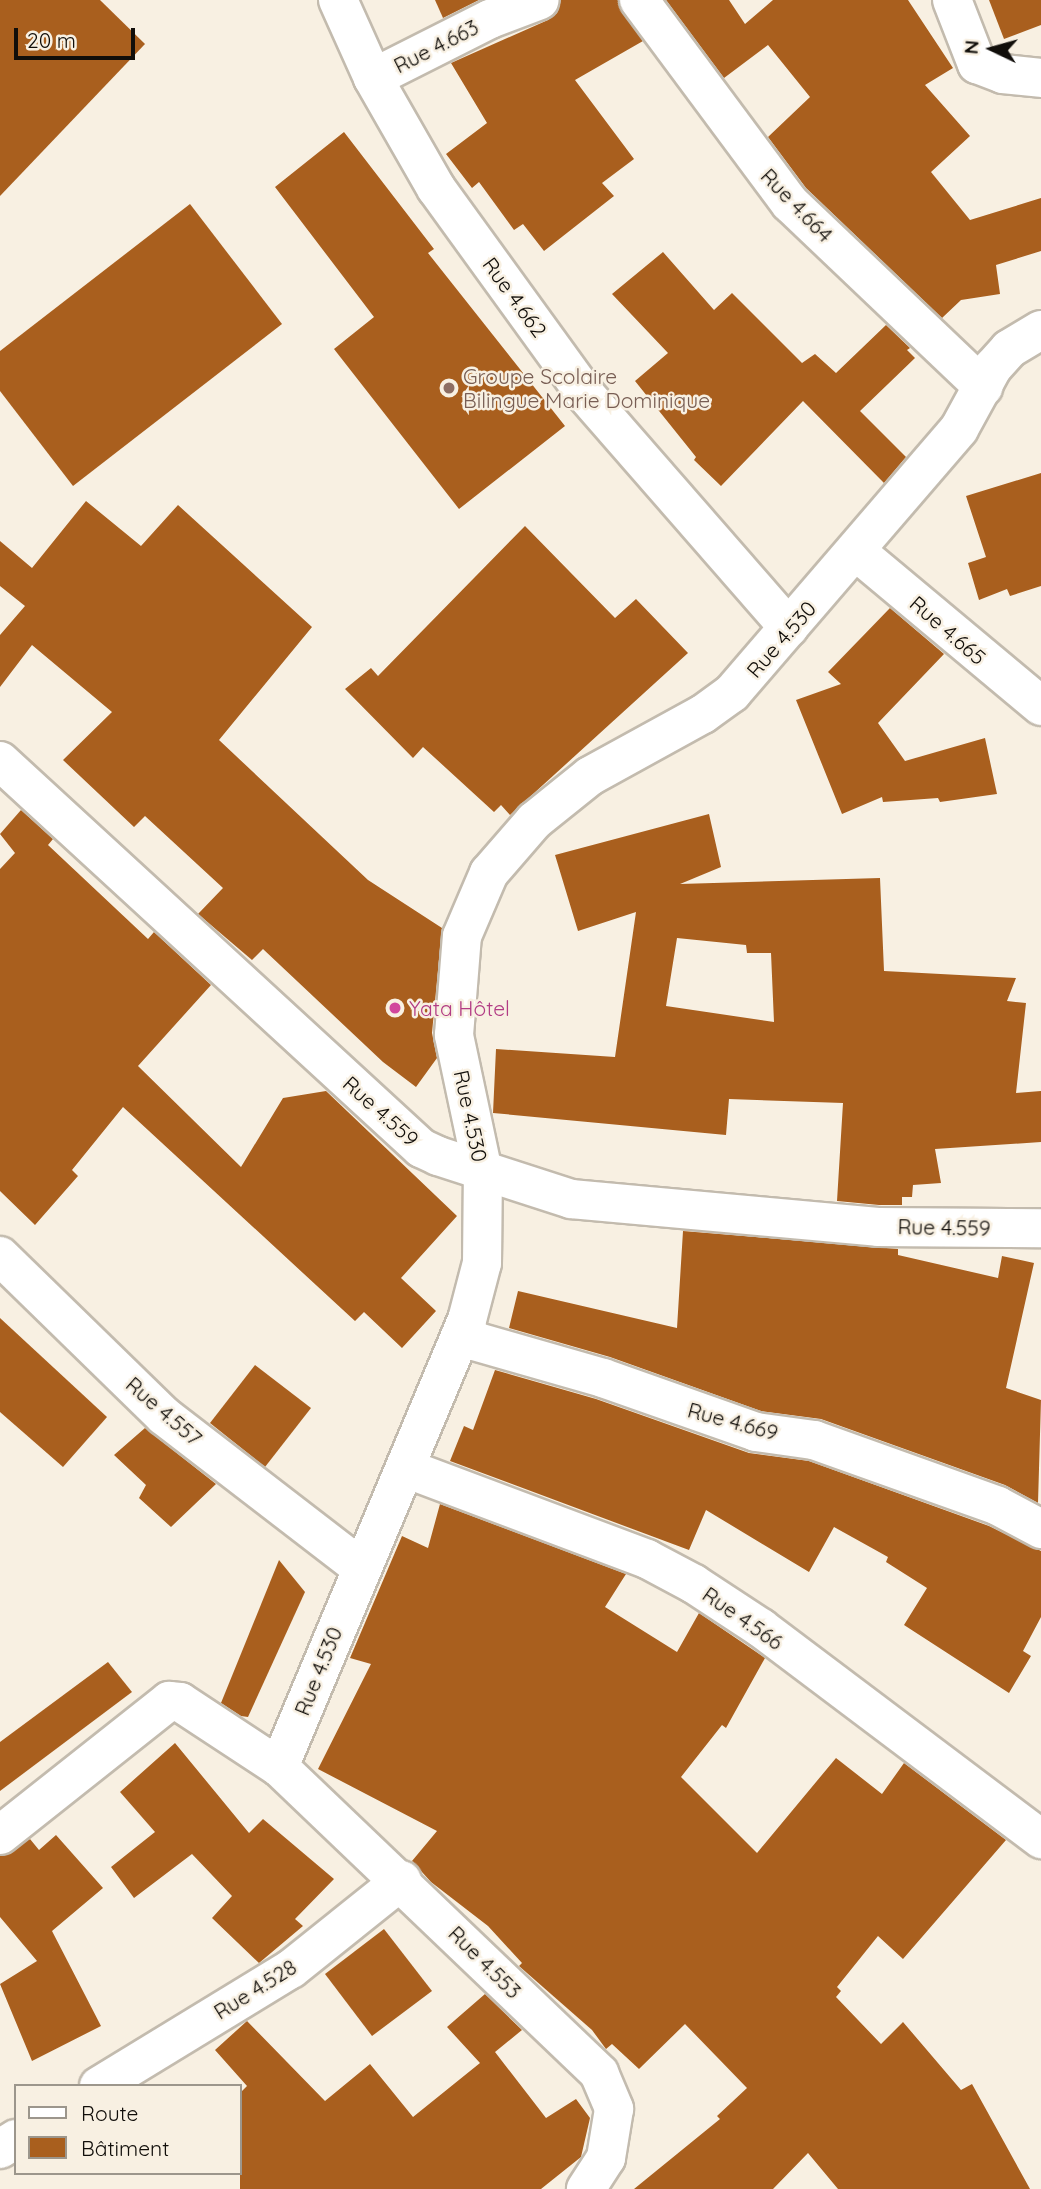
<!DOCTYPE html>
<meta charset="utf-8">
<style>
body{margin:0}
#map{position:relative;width:1041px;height:2189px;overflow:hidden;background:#f8f0e2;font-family:Quicksand,sans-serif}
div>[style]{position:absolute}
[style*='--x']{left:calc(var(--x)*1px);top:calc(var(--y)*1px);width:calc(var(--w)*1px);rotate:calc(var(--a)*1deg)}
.building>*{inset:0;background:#a95f1e}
.roads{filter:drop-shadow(2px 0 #c3bbae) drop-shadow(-2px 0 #c3bbae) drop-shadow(0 2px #c3bbae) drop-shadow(0 -2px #c3bbae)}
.minor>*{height:38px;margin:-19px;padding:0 19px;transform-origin:19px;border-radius:19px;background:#fff}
.dots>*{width:19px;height:19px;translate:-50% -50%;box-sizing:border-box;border:4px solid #f8f0e2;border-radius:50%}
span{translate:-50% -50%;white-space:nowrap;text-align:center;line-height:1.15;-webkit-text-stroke:5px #f8f0e2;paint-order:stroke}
.street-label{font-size:21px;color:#110e0a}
.education-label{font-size:21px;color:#785e54}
.left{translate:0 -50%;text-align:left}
.hotel-label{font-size:21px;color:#b23c85}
.legend{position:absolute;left:14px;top:2084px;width:228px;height:91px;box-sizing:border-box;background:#f8f0e2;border:2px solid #9c968c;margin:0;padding:9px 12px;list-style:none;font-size:21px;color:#110e0a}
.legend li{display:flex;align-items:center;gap:14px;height:35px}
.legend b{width:35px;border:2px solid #9c968c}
.north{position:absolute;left:957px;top:14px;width:70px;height:70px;-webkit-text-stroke:5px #f8f0e2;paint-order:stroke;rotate:275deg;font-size:19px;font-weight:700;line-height:28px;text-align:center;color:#110e0a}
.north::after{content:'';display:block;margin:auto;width:24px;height:32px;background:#110e0a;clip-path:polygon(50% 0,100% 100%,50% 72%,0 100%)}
.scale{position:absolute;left:14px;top:28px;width:121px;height:32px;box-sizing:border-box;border:4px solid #110e0a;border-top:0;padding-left:9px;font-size:21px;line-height:24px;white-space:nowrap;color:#110e0a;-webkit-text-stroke:5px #f8f0e2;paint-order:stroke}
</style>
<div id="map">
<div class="building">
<div style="clip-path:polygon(0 0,100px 0,145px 44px,0 196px)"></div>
<div style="clip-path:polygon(435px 0,479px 0,443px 18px)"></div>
<div style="clip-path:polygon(561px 0,618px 0,643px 41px,575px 80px,634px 159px,602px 183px,614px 196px,544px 251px,523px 224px,514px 230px,479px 182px,472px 188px,446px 154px,487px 123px,451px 63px,548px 20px,557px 13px)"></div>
<div style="clip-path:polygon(666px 0,729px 0,745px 24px,773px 0,908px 0,953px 68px,925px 85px,970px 136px,931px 172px,970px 220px,1041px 198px,1041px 251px,996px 265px,1000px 294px,961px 300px,942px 318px,806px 188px,768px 137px,810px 97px,768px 45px,724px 78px)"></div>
<div style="clip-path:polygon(989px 0,1041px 0,1041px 25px,1004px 39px)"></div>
<div style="clip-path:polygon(344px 132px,434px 249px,428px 253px,565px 426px,459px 509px,334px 349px,374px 317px,275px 187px)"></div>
<div style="clip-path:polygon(190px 204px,282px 324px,73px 486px,0 391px,0 351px)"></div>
<div style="clip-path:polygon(663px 252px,714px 310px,732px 293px,802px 363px,815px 354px,836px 373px,886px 325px,910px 348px,907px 350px,915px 358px,860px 411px,906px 457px,884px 483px,803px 401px,721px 486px,694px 460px,696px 457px,635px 381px,668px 353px,612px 294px)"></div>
<div style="clip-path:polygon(1041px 473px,1041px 586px,1010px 596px,1007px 589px,979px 600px,968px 563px,986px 557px,966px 496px)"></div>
<div style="clip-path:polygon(86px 501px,141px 546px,178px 505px,312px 627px,219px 740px,368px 880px,442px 928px,432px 1033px,437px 1058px,416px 1087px,383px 1062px,263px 949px,252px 960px,198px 914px,223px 888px,145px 816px,134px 827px,63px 760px,112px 712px,32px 645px,0 687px,0 635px,25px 606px,0 586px,0 541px,32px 568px)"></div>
<div style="clip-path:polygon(525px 526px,615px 618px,636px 599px,688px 653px,510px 815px,501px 805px,494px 812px,423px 747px,413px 758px,345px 689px,371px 668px,378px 676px)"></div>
<div style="clip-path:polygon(890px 608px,944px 654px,878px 723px,905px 761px,985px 738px,997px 794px,940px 802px,938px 798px,883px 802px,882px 797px,842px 814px,796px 700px,841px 684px,828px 672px)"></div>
<div style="clip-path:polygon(21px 810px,53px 839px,48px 845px,148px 939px,154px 932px,211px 985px,138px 1066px,241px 1167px,283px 1098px,326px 1091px,457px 1216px,401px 1278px,436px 1311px,402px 1348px,364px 1312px,355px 1321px,123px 1107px,72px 1170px,78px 1176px,35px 1225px,0 1191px,0 869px,15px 853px,0 834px)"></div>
<div style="clip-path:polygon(evenodd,709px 814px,721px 867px,680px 884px,880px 878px,884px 971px,1016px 978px,1007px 1001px,1026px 1003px,1016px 1093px,1041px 1091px,1041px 1142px,935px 1149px,941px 1183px,913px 1185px,912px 1197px,902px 1197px,902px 1205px,879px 1205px,837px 1201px,843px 1103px,729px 1099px,726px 1135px,493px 1113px,496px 1049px,615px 1057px,636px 912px,578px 931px,555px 855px,709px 814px,677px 938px,746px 945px,747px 953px,771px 953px,774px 1022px,666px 1006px,677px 938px)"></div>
<div style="clip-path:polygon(683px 1231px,898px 1249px,898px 1255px,998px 1278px,1002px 1256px,1034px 1263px,1006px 1388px,1041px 1400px,1038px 1503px,1005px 1485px,821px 1419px,761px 1411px,610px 1357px,509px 1328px,518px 1291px,677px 1328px)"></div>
<div style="clip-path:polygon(0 1318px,107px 1417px,63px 1467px,0 1412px)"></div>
<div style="clip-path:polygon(255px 1365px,311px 1408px,265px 1467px,210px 1423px)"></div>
<div style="clip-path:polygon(495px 1370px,596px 1399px,749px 1453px,809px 1461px,989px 1526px,1041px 1551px,1041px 1617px,1023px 1651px,1031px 1656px,1009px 1693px,904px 1625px,927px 1588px,886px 1562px,888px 1557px,834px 1527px,809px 1572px,706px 1510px,689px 1550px,450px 1461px,464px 1426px,473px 1430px)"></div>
<div style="clip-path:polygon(145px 1428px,216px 1484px,171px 1527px,139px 1498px,146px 1485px,114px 1455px)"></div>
<div style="clip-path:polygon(440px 1504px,626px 1574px,605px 1607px,677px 1652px,699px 1613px,765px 1658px,726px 1728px,722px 1725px,681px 1777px,757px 1853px,836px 1758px,882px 1794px,904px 1763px,1006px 1840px,903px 1959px,878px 1936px,837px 1987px,841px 1991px,836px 1997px,881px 2044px,903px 2022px,961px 2090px,972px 2084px,1030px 2189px,838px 2189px,808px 2153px,773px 2189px,634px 2189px,720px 2119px,717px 2116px,747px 2088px,685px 2024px,639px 2069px,612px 2044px,606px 2049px,592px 2030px,519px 1966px,522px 1963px,488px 1926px,431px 1882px,412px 1861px,437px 1831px,318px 1769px,371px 1664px,350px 1658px,402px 1536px,428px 1548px)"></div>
<div style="clip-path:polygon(279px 1560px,305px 1592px,248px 1717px,241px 1716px,221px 1703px)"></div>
<div style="clip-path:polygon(108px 1662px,132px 1692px,0 1791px,0 1742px)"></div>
<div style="clip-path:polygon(175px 1743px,249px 1833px,263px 1819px,334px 1879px,295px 1919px,303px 1926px,259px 1963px,212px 1918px,232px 1896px,192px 1854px,134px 1898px,111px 1867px,155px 1832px,120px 1792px)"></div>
<div style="clip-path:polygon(56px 1835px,103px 1888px,52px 1931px,101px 2026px,32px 2061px,0 1984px,37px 1961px,0 1917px,0 1856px,30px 1839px,39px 1850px)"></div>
<div style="clip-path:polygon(384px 1929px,432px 1991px,372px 2036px,325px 1974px)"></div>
<div style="clip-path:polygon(485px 1994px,522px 2030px,495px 2052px,546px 2118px,576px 2099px,590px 2118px,581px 2157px,541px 2189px,240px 2189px,240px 2093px,247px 2086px,215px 2050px,247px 2021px,325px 2101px,370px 2064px,413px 2117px,480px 2063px,447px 2027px)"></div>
</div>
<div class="roads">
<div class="minor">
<div style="--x:338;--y:0;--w:85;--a:65.8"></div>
<div style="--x:373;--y:78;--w:127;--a:60.2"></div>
<div style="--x:436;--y:188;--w:254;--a:54.1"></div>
<div style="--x:585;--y:394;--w:310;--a:48.9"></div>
<div style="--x:639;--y:0;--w:253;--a:53.4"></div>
<div style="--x:790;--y:203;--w:267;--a:43.6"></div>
<div style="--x:952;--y:0;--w:69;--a:68.7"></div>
<div style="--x:977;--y:64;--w:28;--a:21"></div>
<div style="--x:1003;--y:74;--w:38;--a:6"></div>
<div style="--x:373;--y:78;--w:131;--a:-26.8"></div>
<div style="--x:490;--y:19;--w:53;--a:-20.8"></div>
<div style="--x:857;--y:552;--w:240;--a:39.9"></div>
<div style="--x:0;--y:761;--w:572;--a:42.59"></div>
<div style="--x:421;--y:1148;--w:19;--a:25"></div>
<div style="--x:438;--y:1156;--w:140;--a:17.9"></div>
<div style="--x:571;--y:1199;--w:308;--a:5.2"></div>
<div style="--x:878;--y:1227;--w:163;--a:0.4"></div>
<div style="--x:0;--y:1256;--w:229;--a:44.3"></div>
<div style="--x:164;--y:1416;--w:247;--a:37.6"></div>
<div style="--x:460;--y:1337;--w:149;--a:16"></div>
<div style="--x:603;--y:1378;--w:162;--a:19.4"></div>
<div style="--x:756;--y:1432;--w:59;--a:7.9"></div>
<div style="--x:814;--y:1440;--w:195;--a:19.7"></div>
<div style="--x:998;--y:1506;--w:49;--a:28.1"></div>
<div style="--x:405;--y:1468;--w:259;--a:20.6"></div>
<div style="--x:647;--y:1559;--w:53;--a:28"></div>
<div style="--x:694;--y:1584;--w:80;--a:33.3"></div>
<div style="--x:761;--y:1628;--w:351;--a:37"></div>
<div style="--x:279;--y:1767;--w:443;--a:43.7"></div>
<div style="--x:599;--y:2073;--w:39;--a:67"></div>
<div style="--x:614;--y:2109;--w:50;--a:99.3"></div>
<div style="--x:606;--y:2158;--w:37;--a:123"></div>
<div style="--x:0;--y:1835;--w:216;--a:-38.4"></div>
<div style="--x:169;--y:1701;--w:11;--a:5"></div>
<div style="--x:180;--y:1702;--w:118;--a:33.3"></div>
<div style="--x:279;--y:1767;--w:485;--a:-67.2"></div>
<div style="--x:467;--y:1320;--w:59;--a:-75.3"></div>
<div style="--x:482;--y:1263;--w:91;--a:-89.4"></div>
<div style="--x:483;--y:1172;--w:140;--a:-102"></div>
<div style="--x:454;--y:1035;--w:99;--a:-85.4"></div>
<div style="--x:462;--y:936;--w:69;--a:-66.8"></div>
<div style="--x:489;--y:873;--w:69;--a:-49.1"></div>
<div style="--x:534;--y:821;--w:72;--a:-38.8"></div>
<div style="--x:590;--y:776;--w:129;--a:-28.8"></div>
<div style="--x:703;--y:714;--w:36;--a:-36"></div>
<div style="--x:732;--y:693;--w:348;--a:-49.3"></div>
<div style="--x:959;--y:429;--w:71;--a:-61.3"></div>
<div style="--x:993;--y:367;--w:24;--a:-48"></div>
<div style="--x:1009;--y:349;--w:37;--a:-31"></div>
<div style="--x:99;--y:2086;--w:225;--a:-31.4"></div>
<div style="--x:291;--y:1969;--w:142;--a:-38.7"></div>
<div style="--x:0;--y:2149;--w:19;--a:-32"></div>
</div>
</div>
<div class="dots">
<div style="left:449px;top:388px;background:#8d6e63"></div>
<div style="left:395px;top:1008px;background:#d1479c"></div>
</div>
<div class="street-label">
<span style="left:436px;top:46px;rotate:-27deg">Rue 4.663</span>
<span style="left:797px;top:205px;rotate:46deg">Rue 4.664</span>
<span style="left:515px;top:297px;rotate:54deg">Rue 4.662</span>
<span style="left:948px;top:630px;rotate:41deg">Rue 4.665</span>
<span style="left:781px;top:639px;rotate:-49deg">Rue 4.530</span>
<span style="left:381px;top:1111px;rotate:42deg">Rue 4.559</span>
<span style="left:471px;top:1116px;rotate:78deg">Rue 4.530</span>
<span style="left:944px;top:1227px;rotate:1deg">Rue 4.559</span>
<span style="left:164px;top:1411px;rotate:41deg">Rue 4.557</span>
<span style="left:733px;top:1421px;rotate:15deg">Rue 4.669</span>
<span style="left:743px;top:1618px;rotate:35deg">Rue 4.566</span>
<span style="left:318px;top:1671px;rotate:-68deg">Rue 4.530</span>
<span style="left:485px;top:1962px;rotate:45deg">Rue 4.553</span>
<span style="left:255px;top:1989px;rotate:-32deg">Rue 4.528</span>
</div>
<div class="education-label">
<span class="left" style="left:463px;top:388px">Groupe Scolaire<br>Bilingue Marie Dominique</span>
</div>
<div class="hotel-label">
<span class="left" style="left:409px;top:1008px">Yata Hôtel</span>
</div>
<ul class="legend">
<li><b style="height:9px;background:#fff"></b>Route</li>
<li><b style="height:19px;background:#a95f1e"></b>Bâtiment</li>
</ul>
<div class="north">N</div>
<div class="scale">20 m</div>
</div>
